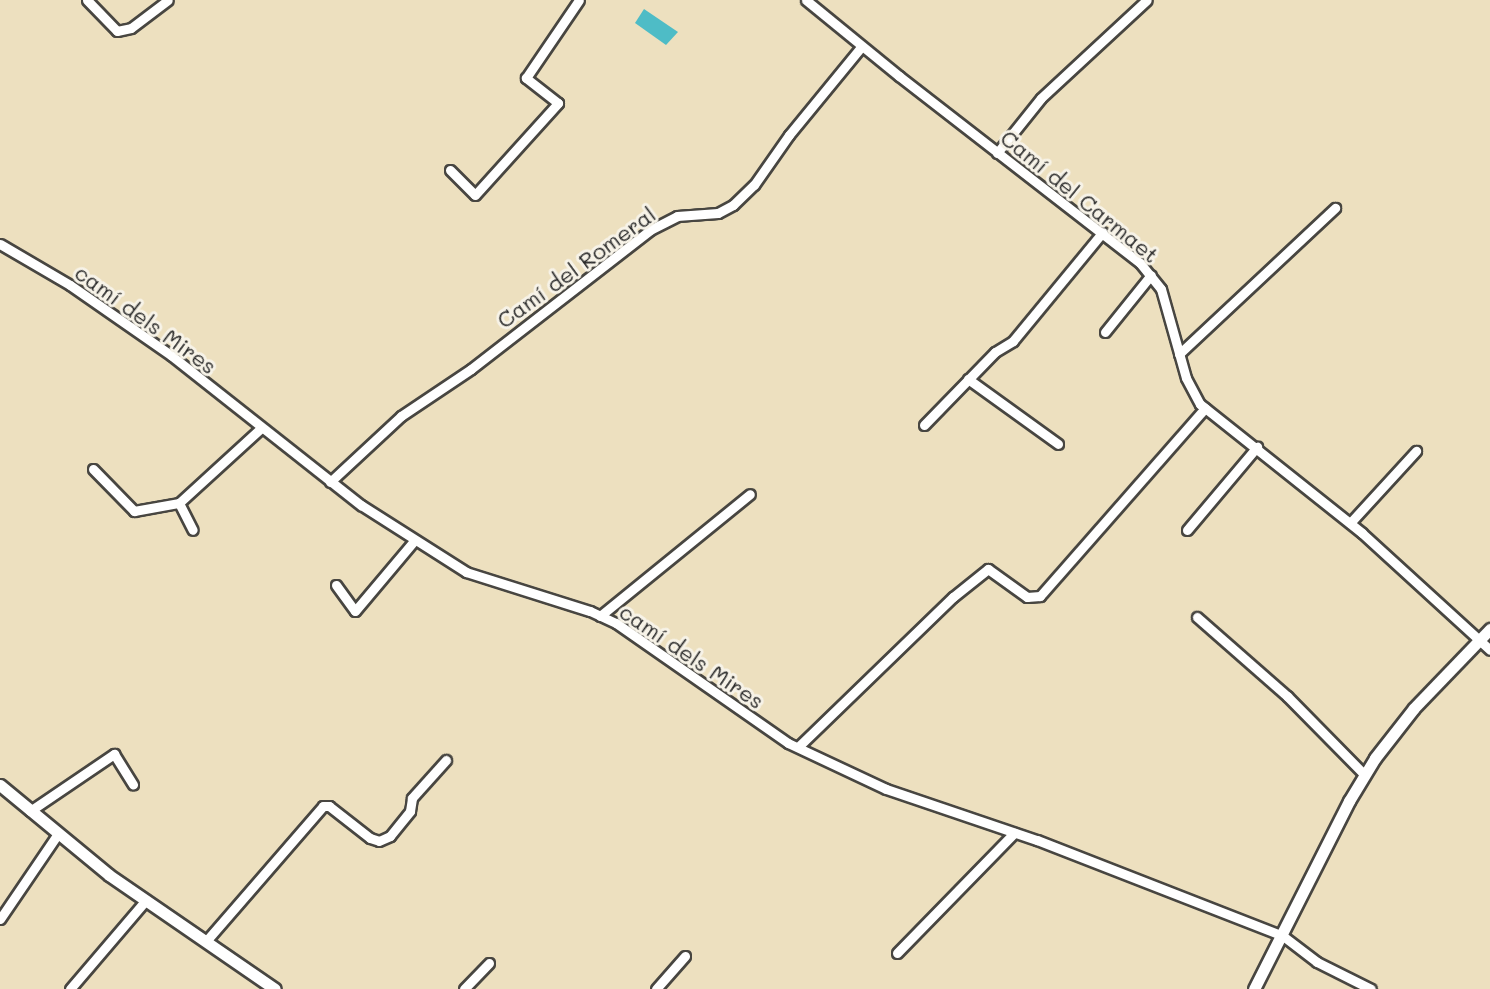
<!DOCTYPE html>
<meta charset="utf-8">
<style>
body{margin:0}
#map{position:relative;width:1490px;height:989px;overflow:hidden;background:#ede0bf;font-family:Mali,sans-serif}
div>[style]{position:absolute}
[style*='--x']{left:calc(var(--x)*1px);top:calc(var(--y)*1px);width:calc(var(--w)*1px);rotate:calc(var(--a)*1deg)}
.water>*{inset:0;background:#4ebcc6}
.roads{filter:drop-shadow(2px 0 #484641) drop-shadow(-2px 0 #484641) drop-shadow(0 2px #484641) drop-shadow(0 -2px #484641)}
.minor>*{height:9px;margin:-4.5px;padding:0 4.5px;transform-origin:4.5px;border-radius:4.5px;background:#fff}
.major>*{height:11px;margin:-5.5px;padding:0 5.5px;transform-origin:5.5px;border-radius:5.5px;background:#fff}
span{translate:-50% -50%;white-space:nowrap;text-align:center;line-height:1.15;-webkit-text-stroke:6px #f7f3e8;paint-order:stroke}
.street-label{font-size:22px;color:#2b2b2b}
</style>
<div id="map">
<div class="water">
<div style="clip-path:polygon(644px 9px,678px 32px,666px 45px,635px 23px)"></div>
</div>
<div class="roads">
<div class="minor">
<div style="--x:87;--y:0;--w:43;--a:45.9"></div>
<div style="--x:117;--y:31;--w:14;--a:-12"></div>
<div style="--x:131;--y:28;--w:46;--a:-37.1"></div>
<div style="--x:806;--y:0;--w:120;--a:39.3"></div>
<div style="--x:899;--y:76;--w:305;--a:37.8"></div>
<div style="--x:1140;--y:263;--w:33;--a:51"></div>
<div style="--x:1161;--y:289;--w:92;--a:74.3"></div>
<div style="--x:1186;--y:378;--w:30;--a:62"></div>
<div style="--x:1200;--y:404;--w:207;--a:38.5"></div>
<div style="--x:1362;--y:533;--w:173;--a:42.4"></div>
<div style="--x:997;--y:153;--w:70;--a:-51.3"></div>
<div style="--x:1041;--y:98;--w:144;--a:-42.8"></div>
<div style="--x:450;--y:170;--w:35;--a:45"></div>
<div style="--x:475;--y:195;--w:124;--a:-47.9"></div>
<div style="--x:558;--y:103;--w:41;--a:-142"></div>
<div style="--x:526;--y:78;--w:94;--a:-55.8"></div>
<div style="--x:0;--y:244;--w:81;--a:30.4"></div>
<div style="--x:70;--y:285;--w:124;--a:34.8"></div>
<div style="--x:172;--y:356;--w:241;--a:38.3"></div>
<div style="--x:361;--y:505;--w:125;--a:32.5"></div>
<div style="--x:466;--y:572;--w:130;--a:17.5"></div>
<div style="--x:590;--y:611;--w:29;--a:25"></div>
<div style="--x:616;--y:623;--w:210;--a:34.9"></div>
<div style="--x:788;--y:743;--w:108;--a:25.1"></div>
<div style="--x:886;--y:789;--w:159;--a:18.7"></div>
<div style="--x:1037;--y:840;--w:264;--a:21.3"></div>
<div style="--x:1283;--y:936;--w:43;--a:37.4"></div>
<div style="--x:1317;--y:962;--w:60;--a:26.6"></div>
<div style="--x:1105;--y:332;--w:73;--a:-51.1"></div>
<div style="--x:1179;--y:354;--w:214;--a:-43.1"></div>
<div style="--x:968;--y:379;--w:111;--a:35.8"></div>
<div style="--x:924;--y:425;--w:102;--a:-45.8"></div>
<div style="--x:995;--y:352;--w:21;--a:-31"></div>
<div style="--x:1013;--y:341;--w:141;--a:-50.5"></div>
<div style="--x:93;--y:469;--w:59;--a:45.7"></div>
<div style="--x:134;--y:511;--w:46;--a:-10.1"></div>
<div style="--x:179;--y:503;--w:111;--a:-42.4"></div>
<div style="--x:330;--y:482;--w:97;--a:-42.9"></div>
<div style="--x:401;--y:416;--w:84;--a:-33.9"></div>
<div style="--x:471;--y:369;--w:227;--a:-37.8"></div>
<div style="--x:650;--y:230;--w:30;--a:-27"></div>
<div style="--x:677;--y:216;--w:41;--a:-4.2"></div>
<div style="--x:718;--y:213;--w:17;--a:-28"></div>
<div style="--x:733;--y:205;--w:29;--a:-44"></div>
<div style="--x:754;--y:185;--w:61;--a:-55"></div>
<div style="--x:789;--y:135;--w:114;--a:-50.7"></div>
<div style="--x:179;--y:503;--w:30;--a:63"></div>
<div style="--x:1350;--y:523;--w:98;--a:-47.5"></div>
<div style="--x:1187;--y:530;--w:109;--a:-49.9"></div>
<div style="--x:336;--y:585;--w:32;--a:54"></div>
<div style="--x:355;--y:611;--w:92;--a:-49.9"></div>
<div style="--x:600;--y:616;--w:193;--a:-39.1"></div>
<div style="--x:1197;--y:617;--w:120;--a:41.3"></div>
<div style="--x:1287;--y:696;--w:111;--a:45.4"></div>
<div style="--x:798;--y:747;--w:216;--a:-44.1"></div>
<div style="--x:953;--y:597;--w:45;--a:-38.7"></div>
<div style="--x:988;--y:569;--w:48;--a:35.7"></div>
<div style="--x:1027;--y:597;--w:13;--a:-4"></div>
<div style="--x:1040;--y:596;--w:250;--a:-48.7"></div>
<div style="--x:30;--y:811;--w:102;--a:-34.2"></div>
<div style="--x:114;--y:754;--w:36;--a:58"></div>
<div style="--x:0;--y:919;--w:102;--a:-55.8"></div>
<div style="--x:207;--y:940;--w:177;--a:-49.1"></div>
<div style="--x:323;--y:806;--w:6;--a:0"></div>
<div style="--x:329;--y:806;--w:52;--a:38"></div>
<div style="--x:370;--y:838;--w:9;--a:18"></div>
<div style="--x:379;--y:841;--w:12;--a:-24"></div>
<div style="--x:390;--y:836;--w:32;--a:-51"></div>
<div style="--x:410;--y:811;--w:13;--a:-81"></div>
<div style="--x:412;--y:798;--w:51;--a:-48.2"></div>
<div style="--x:897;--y:953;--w:168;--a:-45.7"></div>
<div style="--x:70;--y:989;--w:117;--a:-49.5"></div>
<div style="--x:464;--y:989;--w:36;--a:-46"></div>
<div style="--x:656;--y:989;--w:44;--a:-48.7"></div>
</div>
<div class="major">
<div style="--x:0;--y:785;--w:141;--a:39.5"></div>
<div style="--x:109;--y:875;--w:201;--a:34.5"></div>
<div style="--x:1254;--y:989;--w:211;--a:-63.2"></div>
<div style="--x:1349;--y:801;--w:50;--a:-58.8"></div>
<div style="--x:1375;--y:758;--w:63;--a:-52"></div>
<div style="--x:1414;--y:708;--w:110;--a:-46.1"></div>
</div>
</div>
<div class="street-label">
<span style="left:1080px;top:196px;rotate:39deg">Camí del Carmaet</span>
<span style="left:576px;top:267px;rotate:-36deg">Camí del Romeral</span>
<span style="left:146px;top:319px;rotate:36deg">camí dels Mires</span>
<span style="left:692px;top:656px;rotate:34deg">camí dels Mires</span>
</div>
</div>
